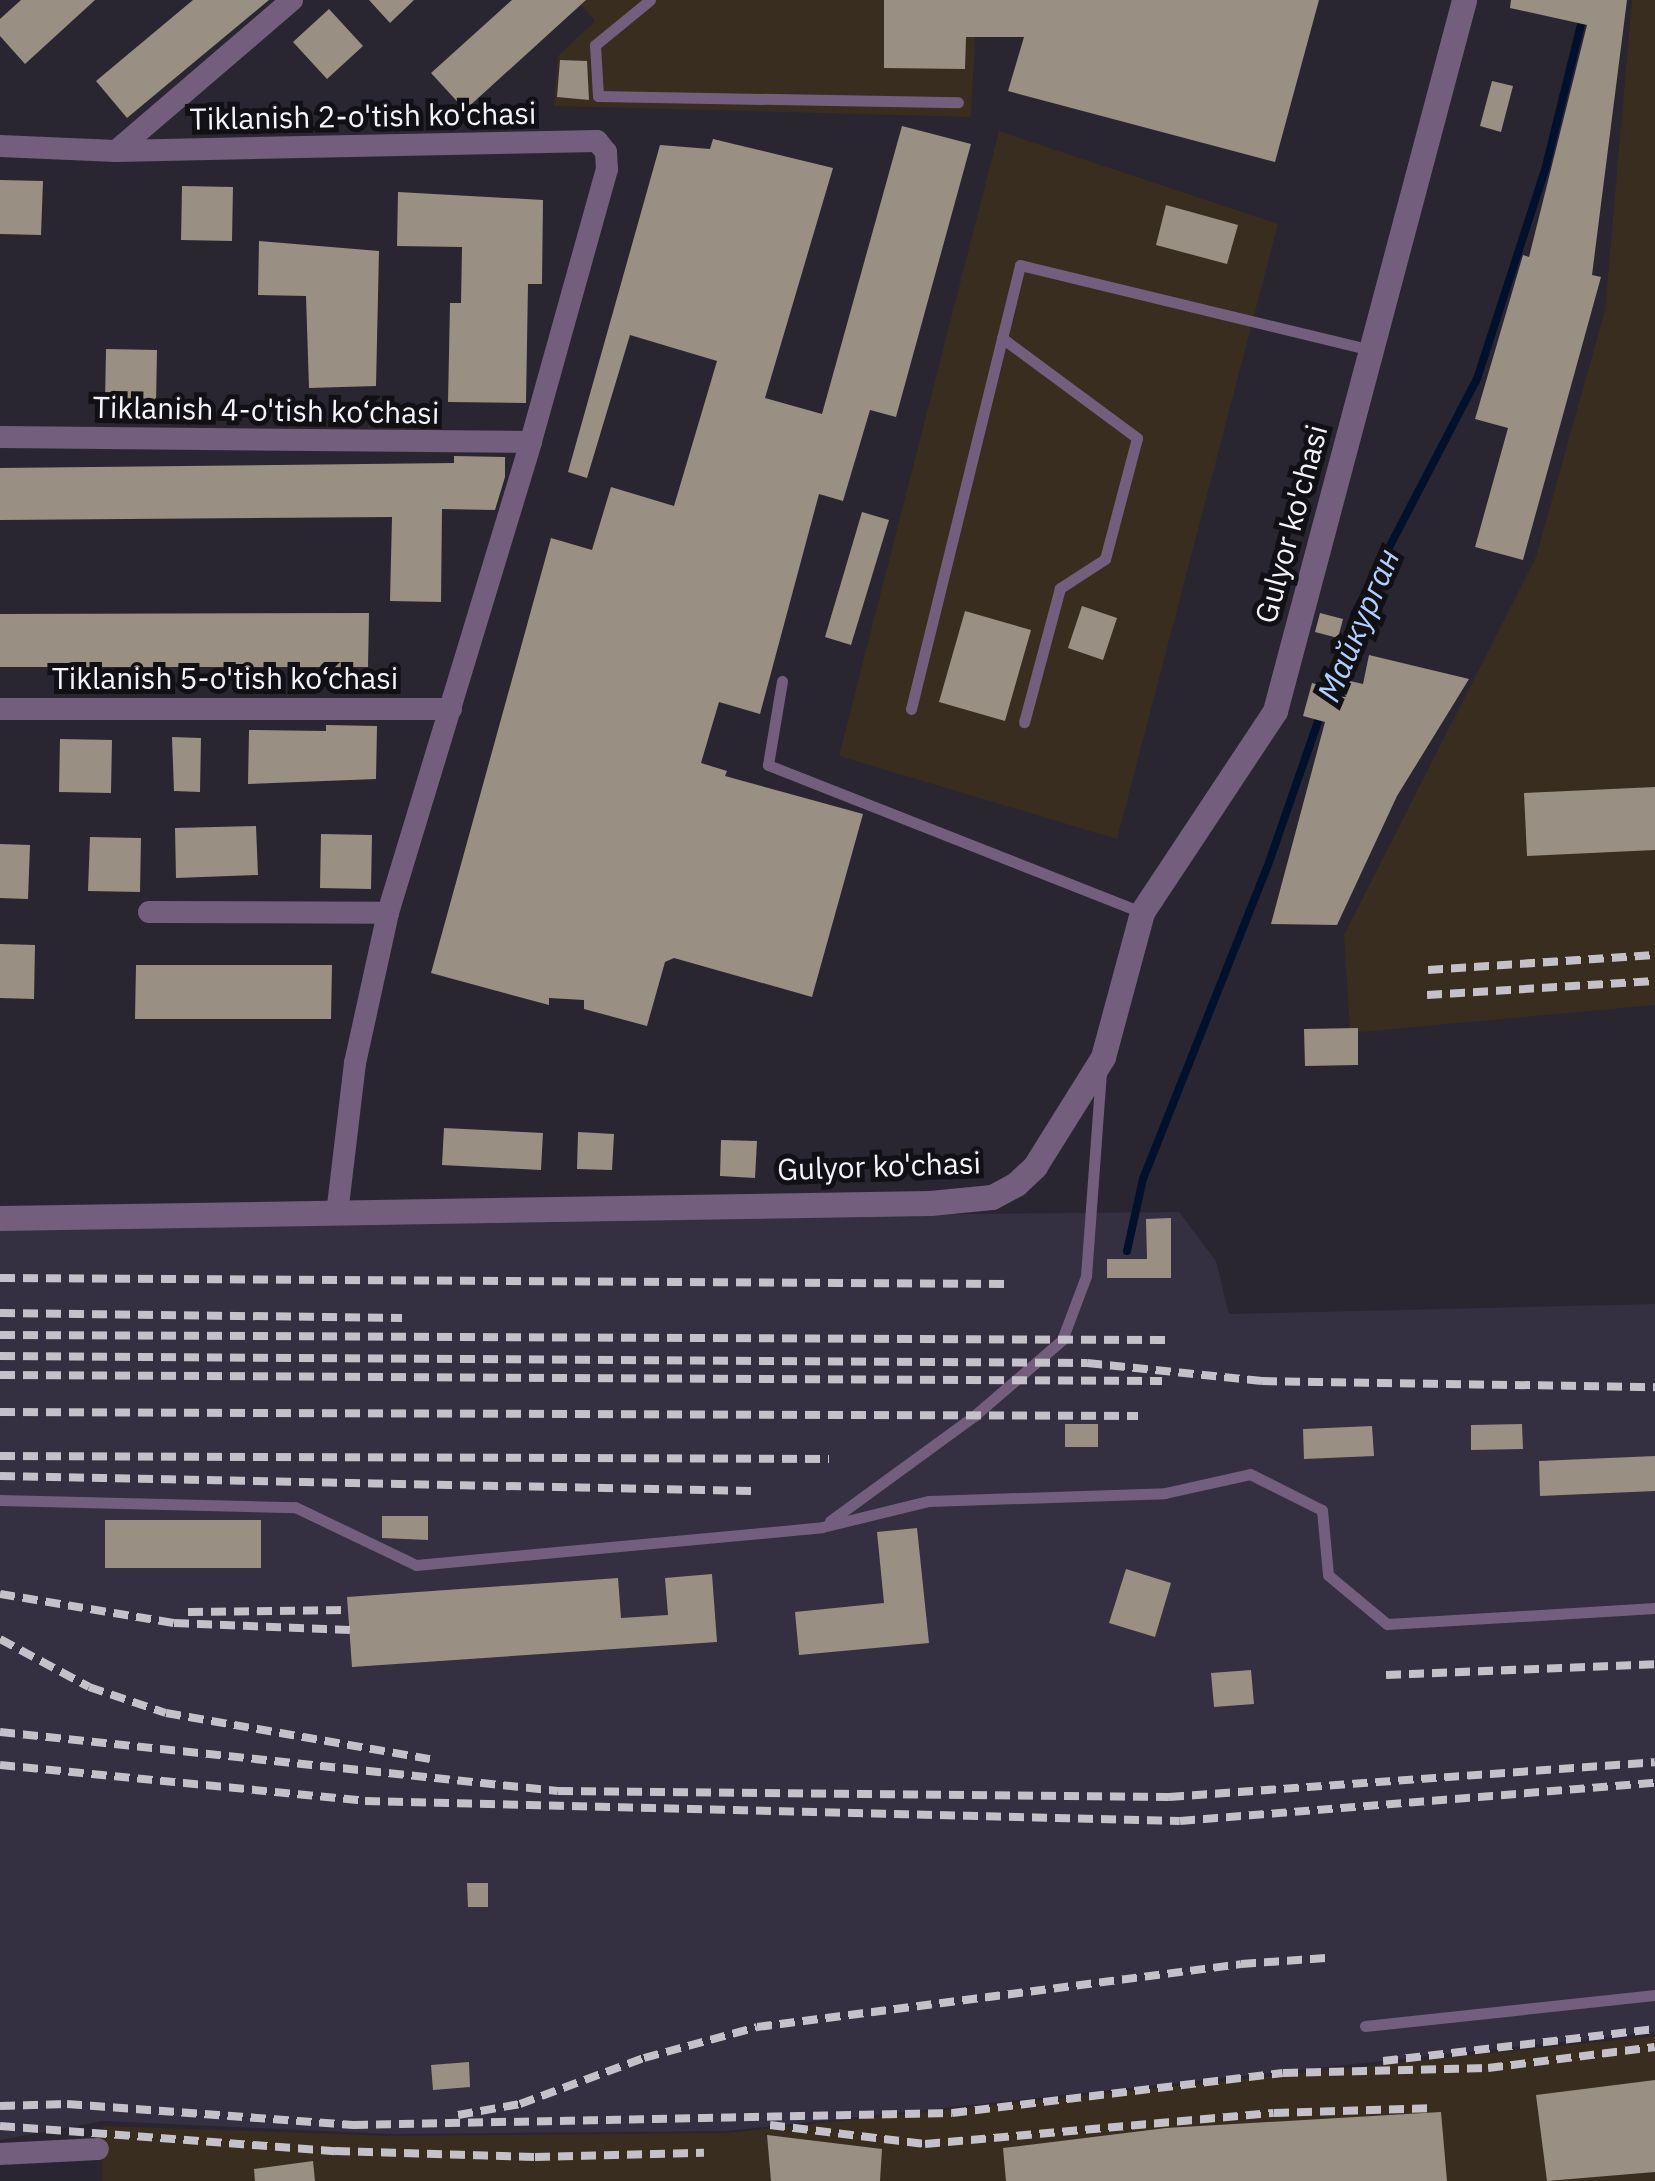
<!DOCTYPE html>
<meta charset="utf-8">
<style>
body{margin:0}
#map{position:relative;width:1655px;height:2181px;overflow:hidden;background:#292632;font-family:"IBM Plex Sans",sans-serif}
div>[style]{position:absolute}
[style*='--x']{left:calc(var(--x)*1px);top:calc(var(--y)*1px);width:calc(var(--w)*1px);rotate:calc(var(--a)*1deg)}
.built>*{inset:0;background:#342f41}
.industrial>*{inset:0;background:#382d1e}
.stream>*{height:8px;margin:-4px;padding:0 4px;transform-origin:4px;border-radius:4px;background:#01112c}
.building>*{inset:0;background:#9a8f83}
.service>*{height:11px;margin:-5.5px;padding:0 5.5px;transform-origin:5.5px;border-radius:5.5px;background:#735e7d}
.minor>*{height:22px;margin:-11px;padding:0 11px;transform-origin:11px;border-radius:11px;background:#735e7d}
.tertiary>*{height:25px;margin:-12.5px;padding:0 12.5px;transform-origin:12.5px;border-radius:12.5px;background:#735e7d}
.rail>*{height:8px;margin-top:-4px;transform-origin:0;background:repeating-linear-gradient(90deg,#c4c1ca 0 15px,transparent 0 23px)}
span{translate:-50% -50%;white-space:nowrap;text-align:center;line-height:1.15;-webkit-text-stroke:10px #111015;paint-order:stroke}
.street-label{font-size:30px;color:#f4f2fa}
.water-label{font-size:32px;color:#b1d0fe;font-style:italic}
</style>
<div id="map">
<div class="built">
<div style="clip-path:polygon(1179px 1212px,1216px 1261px,1229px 1314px,1655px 1304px,1655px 2032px,727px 2131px,392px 2134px,103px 2121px,0 2140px,0 1223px)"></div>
</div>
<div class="industrial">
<div style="clip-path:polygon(577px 0,977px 0,971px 117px,554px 106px,558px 56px,595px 21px)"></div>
<div style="clip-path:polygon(1632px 0,1655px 0,1655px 1005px,1350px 1033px,1344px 935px,1536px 557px,1605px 310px)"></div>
<div style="clip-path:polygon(999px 131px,1278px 224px,1117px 839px,839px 756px)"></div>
<div style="clip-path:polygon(1655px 2036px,1655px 2181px,102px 2181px,103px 2126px,390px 2136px,727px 2133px)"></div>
</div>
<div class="stream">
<div style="--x:1327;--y:695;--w:87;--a:-71.1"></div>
<div style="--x:1355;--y:613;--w:264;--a:-62.5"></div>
<div style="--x:1477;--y:379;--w:220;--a:-72"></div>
<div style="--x:1545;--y:170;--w:175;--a:-76.1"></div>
<div style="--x:1127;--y:1251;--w:74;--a:-77.5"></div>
<div style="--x:1143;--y:1179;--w:335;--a:-68.3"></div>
<div style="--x:1267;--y:868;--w:164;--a:-70.8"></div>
</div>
<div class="building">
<div style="clip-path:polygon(21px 0,95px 0,25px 64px,0 36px,0 19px)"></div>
<div style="clip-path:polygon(193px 0,269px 0,127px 118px,96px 81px)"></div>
<div style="clip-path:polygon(369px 0,414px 0,390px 23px)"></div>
<div style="clip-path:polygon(512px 0,586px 0,465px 110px,431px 73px)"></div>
<div style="clip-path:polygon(884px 0,1319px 0,1275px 162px,1008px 91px,1024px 37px,966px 37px,965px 69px,884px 68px)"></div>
<div style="clip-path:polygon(1511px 0,1627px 0,1592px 275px,1601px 277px,1523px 560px,1475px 547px,1508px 428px,1475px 419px,1523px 255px,1529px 257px,1587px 25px,1510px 8px)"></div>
<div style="clip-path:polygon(329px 9px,363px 46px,327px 79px,293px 42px)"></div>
<div style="clip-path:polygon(560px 60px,587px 61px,589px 100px,557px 97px)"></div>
<div style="clip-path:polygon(1492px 81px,1513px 86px,1501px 132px,1480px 126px)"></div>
<div style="clip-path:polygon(902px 126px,971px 144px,896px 417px,870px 410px,843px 501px,819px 494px,760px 714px,719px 702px,701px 763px,727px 771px,725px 776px,863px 814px,812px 997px,674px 958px,665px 962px,647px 1026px,584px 1009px,584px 1000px,549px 998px,549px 1005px,431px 973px,551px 538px,592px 550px,611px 487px,674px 506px,717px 361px,630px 335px,587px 478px,568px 472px,660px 145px,710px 149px,713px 139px,833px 168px,765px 398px,822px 414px)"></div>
<div style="clip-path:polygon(0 180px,43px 181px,41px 235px,0 234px)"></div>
<div style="clip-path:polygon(182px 186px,233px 187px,232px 241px,181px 240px)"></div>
<div style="clip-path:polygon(398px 192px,543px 200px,542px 284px,528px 284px,526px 403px,448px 402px,450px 303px,461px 303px,462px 247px,397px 246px)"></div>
<div style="clip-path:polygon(1166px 205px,1238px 225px,1227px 264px,1156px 245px)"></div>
<div style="clip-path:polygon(259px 241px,379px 251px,376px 386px,309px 388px,306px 296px,258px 295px)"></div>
<div style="clip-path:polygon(106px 349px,157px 350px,156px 404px,105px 403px)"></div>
<div style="clip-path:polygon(454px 456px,505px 457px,505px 477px,495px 510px,442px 509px,441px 602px,390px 601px,392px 517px,0 520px,0 468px,454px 463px)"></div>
<div style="clip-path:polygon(862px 512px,889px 520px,851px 645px,825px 637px)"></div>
<div style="clip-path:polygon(1082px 606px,1117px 618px,1103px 660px,1068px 648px)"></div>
<div style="clip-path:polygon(965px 611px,1031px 630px,1005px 721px,939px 702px)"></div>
<div style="clip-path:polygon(369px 613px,368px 667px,0 667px,0 614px)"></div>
<div style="clip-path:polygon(1320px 613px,1343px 619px,1338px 638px,1315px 632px)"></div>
<div style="clip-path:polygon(1369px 655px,1469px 679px,1397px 796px,1337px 925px,1271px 924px,1325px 722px,1303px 716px,1312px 683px,1334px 689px,1337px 678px,1363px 684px)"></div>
<div style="clip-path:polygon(326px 725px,377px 726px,376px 779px,248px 784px,249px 730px,326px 731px)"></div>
<div style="clip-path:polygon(172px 737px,201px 738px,200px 792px,174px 791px)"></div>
<div style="clip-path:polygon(60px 739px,112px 740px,111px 793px,59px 792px)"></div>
<div style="clip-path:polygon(1655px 787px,1655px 850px,1527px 856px,1524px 793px)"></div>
<div style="clip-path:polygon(256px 826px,258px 875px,176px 878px,175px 828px)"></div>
<div style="clip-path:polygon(321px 834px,372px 835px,371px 889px,320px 888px)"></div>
<div style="clip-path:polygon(90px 837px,141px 838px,140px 892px,88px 891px)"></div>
<div style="clip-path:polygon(0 844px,30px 845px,28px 899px,0 898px)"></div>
<div style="clip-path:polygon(0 944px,35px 945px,34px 999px,0 998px)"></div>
<div style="clip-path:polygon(136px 965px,332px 965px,331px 1019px,135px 1019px)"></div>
<div style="clip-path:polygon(1358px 1028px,1358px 1065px,1305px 1066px,1304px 1029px)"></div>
<div style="clip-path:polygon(444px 1128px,543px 1133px,541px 1170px,442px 1165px)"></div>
<div style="clip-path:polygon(578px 1132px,614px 1134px,612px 1170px,577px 1169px)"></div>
<div style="clip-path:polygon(721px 1140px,757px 1141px,755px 1178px,720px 1176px)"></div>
<div style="clip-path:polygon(1171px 1218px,1171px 1278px,1107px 1278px,1107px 1259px,1147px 1259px,1146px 1219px)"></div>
<div style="clip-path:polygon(1065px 1424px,1098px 1424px,1098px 1447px,1065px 1447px)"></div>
<div style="clip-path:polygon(1522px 1424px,1523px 1449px,1471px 1450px,1471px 1425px)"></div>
<div style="clip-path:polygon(1372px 1426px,1374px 1456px,1304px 1459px,1303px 1429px)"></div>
<div style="clip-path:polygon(1655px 1456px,1655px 1491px,1540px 1496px,1539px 1461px)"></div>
<div style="clip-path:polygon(382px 1516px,428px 1516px,428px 1540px,382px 1538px)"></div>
<div style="clip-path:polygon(105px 1520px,261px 1520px,261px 1568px,105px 1568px)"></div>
<div style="clip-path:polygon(917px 1528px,929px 1643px,799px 1655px,795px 1612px,884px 1603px,877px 1532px)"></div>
<div style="clip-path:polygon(1126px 1569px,1171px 1583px,1155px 1637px,1109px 1623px)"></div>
<div style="clip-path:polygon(712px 1574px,717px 1642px,352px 1667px,347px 1597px,618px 1578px,621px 1618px,668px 1615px,665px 1578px)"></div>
<div style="clip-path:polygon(1251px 1670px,1254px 1704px,1214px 1707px,1211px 1673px)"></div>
<div style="clip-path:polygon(467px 1883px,488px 1883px,488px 1907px,468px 1907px)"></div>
<div style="clip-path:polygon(469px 2062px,470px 2087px,433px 2090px,431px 2065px)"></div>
<div style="clip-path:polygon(1655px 2080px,1655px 2172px,1547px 2181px,1536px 2095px)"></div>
<div style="clip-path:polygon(1441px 2112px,1447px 2181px,1006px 2181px,1003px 2148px,1166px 2128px)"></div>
<div style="clip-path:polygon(767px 2135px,882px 2149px,880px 2181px,771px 2181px)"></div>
<div style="clip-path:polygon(313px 2161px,315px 2181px,255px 2181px,254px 2169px)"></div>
</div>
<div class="service">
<div style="--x:650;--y:0;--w:71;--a:140.7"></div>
<div style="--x:595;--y:45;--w:51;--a:86.6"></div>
<div style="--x:598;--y:96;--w:360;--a:1"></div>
<div style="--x:1002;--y:338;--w:168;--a:36.5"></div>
<div style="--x:1137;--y:438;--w:125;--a:104.8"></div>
<div style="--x:1105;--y:559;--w:54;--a:147.2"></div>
<div style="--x:1060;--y:588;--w:139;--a:105"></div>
<div style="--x:782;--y:681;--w:85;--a:99.5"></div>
<div style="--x:768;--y:765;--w:402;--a:21.5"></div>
<div style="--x:911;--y:709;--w:457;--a:-76.2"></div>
<div style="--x:1020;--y:265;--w:361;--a:13.6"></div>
<div style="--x:0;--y:1500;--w:295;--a:1.4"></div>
<div style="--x:295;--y:1507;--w:134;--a:25.6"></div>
<div style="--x:416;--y:1565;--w:408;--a:-5.3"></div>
<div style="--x:822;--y:1527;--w:110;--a:-13.7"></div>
<div style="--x:929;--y:1501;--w:236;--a:-1.9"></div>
<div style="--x:1165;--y:1493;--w:87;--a:-12.6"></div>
<div style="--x:1250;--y:1474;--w:80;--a:26.6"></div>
<div style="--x:1322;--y:1510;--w:65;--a:84.7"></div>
<div style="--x:1328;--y:1575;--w:77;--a:39.7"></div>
<div style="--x:1387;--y:1624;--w:268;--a:-3.4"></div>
<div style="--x:830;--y:1521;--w:178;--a:-36.1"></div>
<div style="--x:974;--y:1416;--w:116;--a:-40.8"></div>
<div style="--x:1062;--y:1340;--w:68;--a:-69.4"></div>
<div style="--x:1086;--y:1276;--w:204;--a:-85.8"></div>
<div style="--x:1365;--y:2026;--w:292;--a:-6.1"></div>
</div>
<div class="minor">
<div style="--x:0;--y:146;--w:116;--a:2.5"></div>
<div style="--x:116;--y:151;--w:481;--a:-1.2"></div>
<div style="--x:597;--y:141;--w:14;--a:51"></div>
<div style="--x:606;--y:152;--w:17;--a:87"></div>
<div style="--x:607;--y:169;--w:283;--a:105.6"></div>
<div style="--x:531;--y:442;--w:492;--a:106.9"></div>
<div style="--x:388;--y:913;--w:154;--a:102.4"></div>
<div style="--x:355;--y:1063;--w:152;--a:96.8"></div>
<div style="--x:116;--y:151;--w:232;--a:-40.6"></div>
<div style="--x:0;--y:437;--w:531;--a:0.54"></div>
<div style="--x:0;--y:709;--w:451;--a:0"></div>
<div style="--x:149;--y:912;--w:239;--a:0.2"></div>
<div style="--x:0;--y:2154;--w:98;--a:-2.9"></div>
</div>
<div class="tertiary">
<div style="--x:0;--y:1218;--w:930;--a:-0.92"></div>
<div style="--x:930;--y:1203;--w:62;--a:-5.5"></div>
<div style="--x:992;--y:1197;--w:27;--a:-28"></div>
<div style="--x:1016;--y:1184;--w:26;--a:-43"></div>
<div style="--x:1035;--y:1166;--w:128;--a:-58"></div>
<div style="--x:1103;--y:1057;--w:150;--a:-74.9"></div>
<div style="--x:1142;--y:912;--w:241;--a:-56.5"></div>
<div style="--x:1275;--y:711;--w:736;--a:-75.11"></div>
</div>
<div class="rail">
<div style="--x:1428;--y:970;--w:227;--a:-3.8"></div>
<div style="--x:1427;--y:995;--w:228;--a:-3.5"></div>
<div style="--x:0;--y:1278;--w:1007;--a:0.34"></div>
<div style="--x:0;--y:1313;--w:402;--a:0.7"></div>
<div style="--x:0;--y:1335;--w:1166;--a:0.25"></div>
<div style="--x:0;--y:1356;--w:1087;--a:0.37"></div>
<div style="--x:1087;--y:1363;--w:176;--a:5.9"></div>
<div style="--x:1262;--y:1381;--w:393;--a:0.9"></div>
<div style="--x:0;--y:1375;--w:1162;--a:0.3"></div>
<div style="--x:0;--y:1412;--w:1138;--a:0.2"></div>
<div style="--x:0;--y:1456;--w:829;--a:0.21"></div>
<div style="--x:0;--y:1476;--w:752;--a:1.14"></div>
<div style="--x:0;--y:1594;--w:176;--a:9.5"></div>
<div style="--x:174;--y:1623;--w:176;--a:2.3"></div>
<div style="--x:188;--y:1612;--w:160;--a:-0.7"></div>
<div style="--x:0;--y:1639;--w:101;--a:28.3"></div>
<div style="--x:89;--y:1687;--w:81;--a:18.7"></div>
<div style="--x:166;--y:1713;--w:268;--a:9.9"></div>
<div style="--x:1386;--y:1675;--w:269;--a:-2.3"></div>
<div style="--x:0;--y:1732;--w:561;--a:6.04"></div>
<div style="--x:558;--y:1791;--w:611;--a:0.56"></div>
<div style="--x:1169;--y:1797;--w:487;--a:-4.1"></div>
<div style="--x:0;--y:1765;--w:367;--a:5.6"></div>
<div style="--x:365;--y:1801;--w:815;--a:1.41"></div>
<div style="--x:1180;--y:1821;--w:477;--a:-4.6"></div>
<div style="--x:1383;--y:2061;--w:274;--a:-6.7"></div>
<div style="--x:0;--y:2106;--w:67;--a:-1.7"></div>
<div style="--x:67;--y:2104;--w:287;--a:4.2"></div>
<div style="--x:353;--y:2125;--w:599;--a:-1.15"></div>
<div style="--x:952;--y:2113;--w:333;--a:-6.9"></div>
<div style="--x:1283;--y:2073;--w:205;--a:-1.4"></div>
<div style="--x:1488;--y:2068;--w:168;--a:-7.2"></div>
<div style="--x:458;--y:2115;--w:63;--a:-10.1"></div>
<div style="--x:520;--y:2104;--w:132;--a:-20.4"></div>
<div style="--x:644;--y:2058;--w:117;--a:-15.3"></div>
<div style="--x:757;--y:2027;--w:488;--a:-7.4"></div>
<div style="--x:1241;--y:1964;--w:85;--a:-4"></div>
<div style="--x:770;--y:2125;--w:156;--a:7"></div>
<div style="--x:925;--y:2144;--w:350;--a:-5.1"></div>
<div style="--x:1274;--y:2113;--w:155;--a:-1.8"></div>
<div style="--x:0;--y:2126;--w:336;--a:4.3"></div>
<div style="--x:335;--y:2151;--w:200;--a:1.7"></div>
<div style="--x:535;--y:2157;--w:169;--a:-1.4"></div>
</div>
<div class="street-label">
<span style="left:363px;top:116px;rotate:-1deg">Tiklanish 2-o'tish ko'chasi</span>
<span style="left:266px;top:410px;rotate:1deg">Tiklanish 4-o'tish ko‘chasi</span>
<span style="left:1291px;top:524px;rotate:-75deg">Gulyor ko'chasi</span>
<span style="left:225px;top:678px">Tiklanish 5-o'tish ko‘chasi</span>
<span style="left:879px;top:1166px;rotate:-2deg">Gulyor ko'chasi</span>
</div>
<div class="water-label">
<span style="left:1358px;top:625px;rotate:-67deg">Майкурган</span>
</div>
</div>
